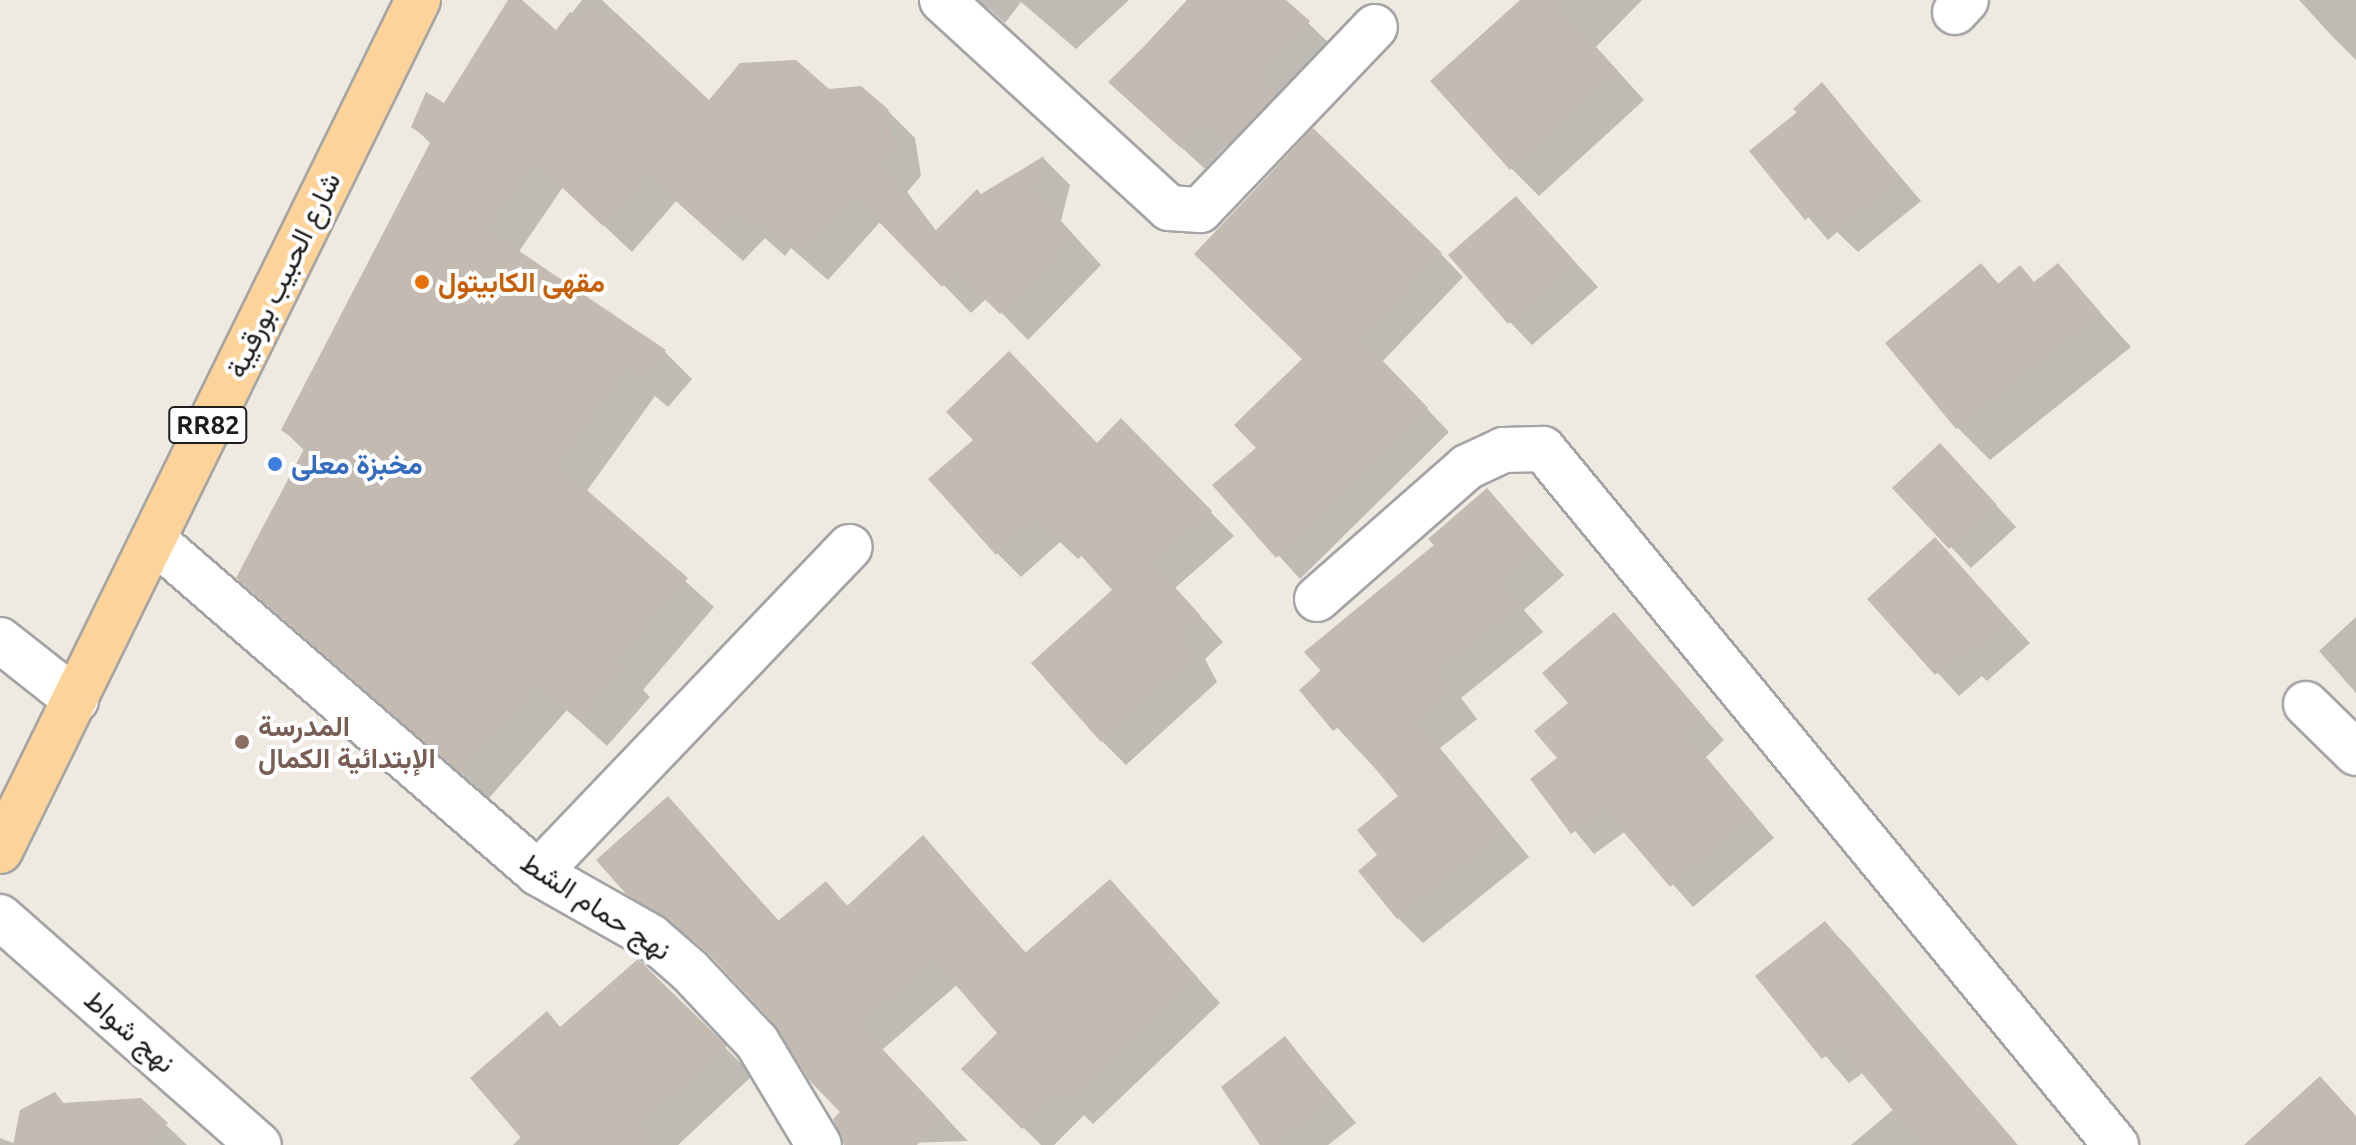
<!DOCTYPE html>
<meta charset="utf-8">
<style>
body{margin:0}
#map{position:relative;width:2356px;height:1145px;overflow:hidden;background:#eeeae2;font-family:Ubuntu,Vazirmatn,sans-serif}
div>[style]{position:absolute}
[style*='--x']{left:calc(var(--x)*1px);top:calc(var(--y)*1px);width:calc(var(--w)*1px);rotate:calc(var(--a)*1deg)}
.shadow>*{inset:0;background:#0003}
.building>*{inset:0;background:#c3bab2}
.roads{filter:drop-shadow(2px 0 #a4a4a4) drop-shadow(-2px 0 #a4a4a4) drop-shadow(0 2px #a4a4a4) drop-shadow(0 -2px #a4a4a4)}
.minor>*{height:44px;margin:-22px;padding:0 22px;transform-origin:22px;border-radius:22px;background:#fff}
.primary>*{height:44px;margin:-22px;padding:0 22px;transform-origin:22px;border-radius:22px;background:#fdd399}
.dots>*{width:22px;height:22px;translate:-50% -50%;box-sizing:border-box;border:4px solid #fff;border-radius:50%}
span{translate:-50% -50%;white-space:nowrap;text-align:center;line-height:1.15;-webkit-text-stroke:8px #fff;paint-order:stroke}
.shield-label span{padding:2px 6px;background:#fff;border:2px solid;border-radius:6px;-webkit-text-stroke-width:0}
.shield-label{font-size:26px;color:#1d1d1d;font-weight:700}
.street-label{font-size:28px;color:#1d1d1d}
.food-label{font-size:28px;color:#c56008;font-weight:700}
.left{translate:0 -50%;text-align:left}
.shop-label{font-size:28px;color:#366cbe;font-weight:700}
.education-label{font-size:28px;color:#785e54;font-weight:700}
</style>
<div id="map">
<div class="shadow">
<div style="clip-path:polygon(511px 0,519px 0,557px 33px,582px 0,602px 0,709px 103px,828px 91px,887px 110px,915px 138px,921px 176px,907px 192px,937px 232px,981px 196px,1043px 158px,1070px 185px,1061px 221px,1101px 265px,1028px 340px,987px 298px,971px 313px,881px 221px,828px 280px,791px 248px,785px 256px,765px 238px,743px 261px,676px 201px,632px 252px,563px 187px,518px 253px,665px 352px,692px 379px,668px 407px,655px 396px,586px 492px,714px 607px,643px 690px,650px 697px,607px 746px,567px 710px,489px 798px,239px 578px,305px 451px,283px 430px,432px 145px,413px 126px,445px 106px)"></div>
<div style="clip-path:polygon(963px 0,1129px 0,1076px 49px,1021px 2px,1005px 23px,988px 8px)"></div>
<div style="clip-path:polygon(1187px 0,1284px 0,1331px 45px,1250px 168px,1227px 145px,1205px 169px,1111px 82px)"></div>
<div style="clip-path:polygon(1523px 0,1642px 0,1596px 47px,1644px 100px,1539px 196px,1511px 168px)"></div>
<div style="clip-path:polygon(2299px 0,2356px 0,2356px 60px,2332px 36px)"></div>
<div style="clip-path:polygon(1822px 85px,1921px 201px,1858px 252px,1837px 232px,1828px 240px,1752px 151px,1800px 113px)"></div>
<div style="clip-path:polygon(1516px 198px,1598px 287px,1532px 345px,1510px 322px)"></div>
<div style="clip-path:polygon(1441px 254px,1463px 277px,1382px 362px,1449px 432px,1300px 579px,1215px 485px,1259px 448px,1304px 360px)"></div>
<div style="clip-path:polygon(1981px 266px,2000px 285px,2036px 284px,2058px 266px,2131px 347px,1990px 460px,1957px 427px)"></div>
<div style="clip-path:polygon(1121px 421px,1234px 536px,1175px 588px,1223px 642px,1205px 659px,1217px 682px,1126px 765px,1102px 741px,1115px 590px,1083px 555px,1078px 559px,1060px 542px,1021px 577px,997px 553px)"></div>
<div style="clip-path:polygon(1960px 466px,2016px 527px,1971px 568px,1895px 488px)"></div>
<div style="clip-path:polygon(1487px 491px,1564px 575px,1524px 610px,1543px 632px,1461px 698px,1477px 719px,1440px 748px,1529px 857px,1423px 943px,1398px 918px,1380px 855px,1401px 796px,1302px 690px)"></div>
<div style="clip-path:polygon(1957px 563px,2030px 643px,1987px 681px,1982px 676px,1959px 696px,1870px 599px)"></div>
<div style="clip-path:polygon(1614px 615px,1724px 740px,1706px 757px,1774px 838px,1693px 907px,1626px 831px,1594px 854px,1533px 779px,1560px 759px,1571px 703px)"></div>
<div style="clip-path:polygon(2356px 617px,2356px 693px,2319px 651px)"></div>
<div style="clip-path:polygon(668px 799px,780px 922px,826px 884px,849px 907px,923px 838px,1027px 954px,1133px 906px,1220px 1003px,1093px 1124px,1084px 1115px,1054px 1145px,1041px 1145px,964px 1069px,999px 1034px,958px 984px,882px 1050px,968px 1141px,846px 1145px,842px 1113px,777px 1024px,727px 970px,694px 941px,653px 918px,628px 893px)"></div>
<div style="clip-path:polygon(1825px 923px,1850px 949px,2018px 1145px,1851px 1145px,1894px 1109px,1864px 1072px,1849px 1083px,1758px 977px)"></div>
<div style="clip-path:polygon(638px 962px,753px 1075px,678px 1145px,513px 1145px,522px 1136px,561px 1029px)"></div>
<div style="clip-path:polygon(1285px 1038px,1356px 1123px,1328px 1145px,1264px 1145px)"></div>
<div style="clip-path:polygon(55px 1094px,65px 1105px,140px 1100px,187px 1145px,0 1145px,0 1138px,16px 1144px)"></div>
</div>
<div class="building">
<div style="clip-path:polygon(508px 0,522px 0,556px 30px,570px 12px,579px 18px,589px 3px,611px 20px,616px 13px,709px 100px,740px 63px,796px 60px,829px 89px,861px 86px,888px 109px,894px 148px,881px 164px,934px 232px,977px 189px,981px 194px,1044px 156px,1034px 191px,1075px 237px,1000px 314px,958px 273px,942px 287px,853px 195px,799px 254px,763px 222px,756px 230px,737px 212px,714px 235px,648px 176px,603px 226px,535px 162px,488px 230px,666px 350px,639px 381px,627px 370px,558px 465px,688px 578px,617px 662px,625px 669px,578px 720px,538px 685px,460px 773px,236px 578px,305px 447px,281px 430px,431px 141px,411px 127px,426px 92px,444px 103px)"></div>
<div style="clip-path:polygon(1191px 0,1286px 0,1310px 21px,1260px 77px,1277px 94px,1226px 147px,1204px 123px,1181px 148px,1108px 82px)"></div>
<div style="clip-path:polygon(1520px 0,1553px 0,1618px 71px,1510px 170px,1430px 81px)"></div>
<div style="clip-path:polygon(1822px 82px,1901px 179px,1835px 232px,1816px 210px,1805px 220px,1749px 151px,1797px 112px,1793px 109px)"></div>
<div style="clip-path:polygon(1313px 128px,1442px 253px,1361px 338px,1428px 408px,1276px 558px,1212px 485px,1256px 448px,1234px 425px,1302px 359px,1194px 254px)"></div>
<div style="clip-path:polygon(1516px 196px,1577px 264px,1508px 324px,1448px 255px)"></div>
<div style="clip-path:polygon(1981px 263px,1998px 284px,2020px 265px,2034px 282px,2058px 263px,2101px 313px,1956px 429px,1885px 343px)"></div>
<div style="clip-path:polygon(1009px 351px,1097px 443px,1121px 418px,1212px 511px,1153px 563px,1201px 616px,1182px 634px,1194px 657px,1101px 742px,1031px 663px,1112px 590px,1059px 531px,1052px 537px,1035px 518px,996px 555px,928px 479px,973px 440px,946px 412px)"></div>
<div style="clip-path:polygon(1940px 443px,1997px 505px,1949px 549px,1892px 488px)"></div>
<div style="clip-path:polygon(1487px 488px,1540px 549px,1500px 584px,1519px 606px,1437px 672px,1453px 692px,1416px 722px,1505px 831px,1397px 919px,1358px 871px,1377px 855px,1357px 830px,1398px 796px,1340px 726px,1333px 731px,1299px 690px,1321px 671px,1304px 652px,1434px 545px,1428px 539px)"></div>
<div style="clip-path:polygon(1935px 537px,2008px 619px,1963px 660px,1959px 654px,1935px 675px,1867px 599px)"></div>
<div style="clip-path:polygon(1614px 612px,1705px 718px,1686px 734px,1754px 816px,1670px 887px,1605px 810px,1571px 834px,1530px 779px,1557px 758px,1534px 731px,1568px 703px,1542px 673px)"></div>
<div style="clip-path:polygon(668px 796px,778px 921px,826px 881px,847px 906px,923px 835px,1025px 953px,1110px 879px,1198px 978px,1068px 1102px,1059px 1092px,1022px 1129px,961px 1069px,997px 1033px,934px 960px,860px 1025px,945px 1116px,917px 1145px,844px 1145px,833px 1119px,840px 1112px,809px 1080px,775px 1025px,707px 952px,667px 918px,626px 894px,596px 860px)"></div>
<div style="clip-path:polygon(1825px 921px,1931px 1052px,1935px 1049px,2017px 1145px,1922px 1145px,1839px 1046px,1822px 1059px,1755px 976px)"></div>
<div style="clip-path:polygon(638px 959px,727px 1046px,640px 1126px,656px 1145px,527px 1145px,470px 1078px,547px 1011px,560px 1027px)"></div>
<div style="clip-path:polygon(1285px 1036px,1334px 1099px,1276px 1145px,1260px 1145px,1221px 1087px)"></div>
<div style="clip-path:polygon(2320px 1076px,2356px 1116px,2356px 1145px,2244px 1145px)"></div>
<div style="clip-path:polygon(55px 1092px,63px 1103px,141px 1098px,168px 1123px,149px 1145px,13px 1145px,20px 1110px)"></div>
</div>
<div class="roads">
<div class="minor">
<div style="--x:942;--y:0;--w:308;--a:42.5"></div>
<div style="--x:1169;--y:208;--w:31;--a:4"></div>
<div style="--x:1200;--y:210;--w:253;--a:-46.3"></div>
<div style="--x:1955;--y:12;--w:16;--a:-47"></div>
<div style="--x:155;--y:541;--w:507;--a:40.92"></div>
<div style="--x:538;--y:873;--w:130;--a:29.5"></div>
<div style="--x:651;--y:937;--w:52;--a:41.1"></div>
<div style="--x:690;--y:971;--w:98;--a:46.7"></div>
<div style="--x:757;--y:1042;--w:120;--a:59"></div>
<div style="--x:1317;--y:599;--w:200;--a:-41.3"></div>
<div style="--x:1467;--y:467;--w:40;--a:-25"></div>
<div style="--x:1503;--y:450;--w:40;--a:-1.4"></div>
<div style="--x:1543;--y:449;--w:902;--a:50.54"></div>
<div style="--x:0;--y:640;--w:97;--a:38.3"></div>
<div style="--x:2306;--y:704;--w:70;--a:44.4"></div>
<div style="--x:538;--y:873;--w:451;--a:-46.3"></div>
<div style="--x:0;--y:917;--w:345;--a:41.4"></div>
</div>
<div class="primary">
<div style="--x:0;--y:851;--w:948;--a:-63.84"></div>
</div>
</div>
<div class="dots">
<div style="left:422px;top:282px;background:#e8710a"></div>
<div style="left:275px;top:464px;background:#3f7fe0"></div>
<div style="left:242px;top:742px;background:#8d6e63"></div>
</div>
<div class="shield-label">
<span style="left:208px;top:425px">RR82</span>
</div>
<div class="street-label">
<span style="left:283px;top:275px;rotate:-64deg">شارع الحبيب بورقيبة</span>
<span style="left:596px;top:906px;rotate:33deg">نهج حمام الشط</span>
<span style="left:130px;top:1031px;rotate:41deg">نهج شواط</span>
</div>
<div class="food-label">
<span class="left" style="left:438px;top:282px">مقهى الكابيتول</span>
</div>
<div class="shop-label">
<span class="left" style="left:291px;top:464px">مخبزة معلى</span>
</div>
<div class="education-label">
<span class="left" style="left:258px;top:742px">المدرسة<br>الإبتدائية الكمال</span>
</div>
</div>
